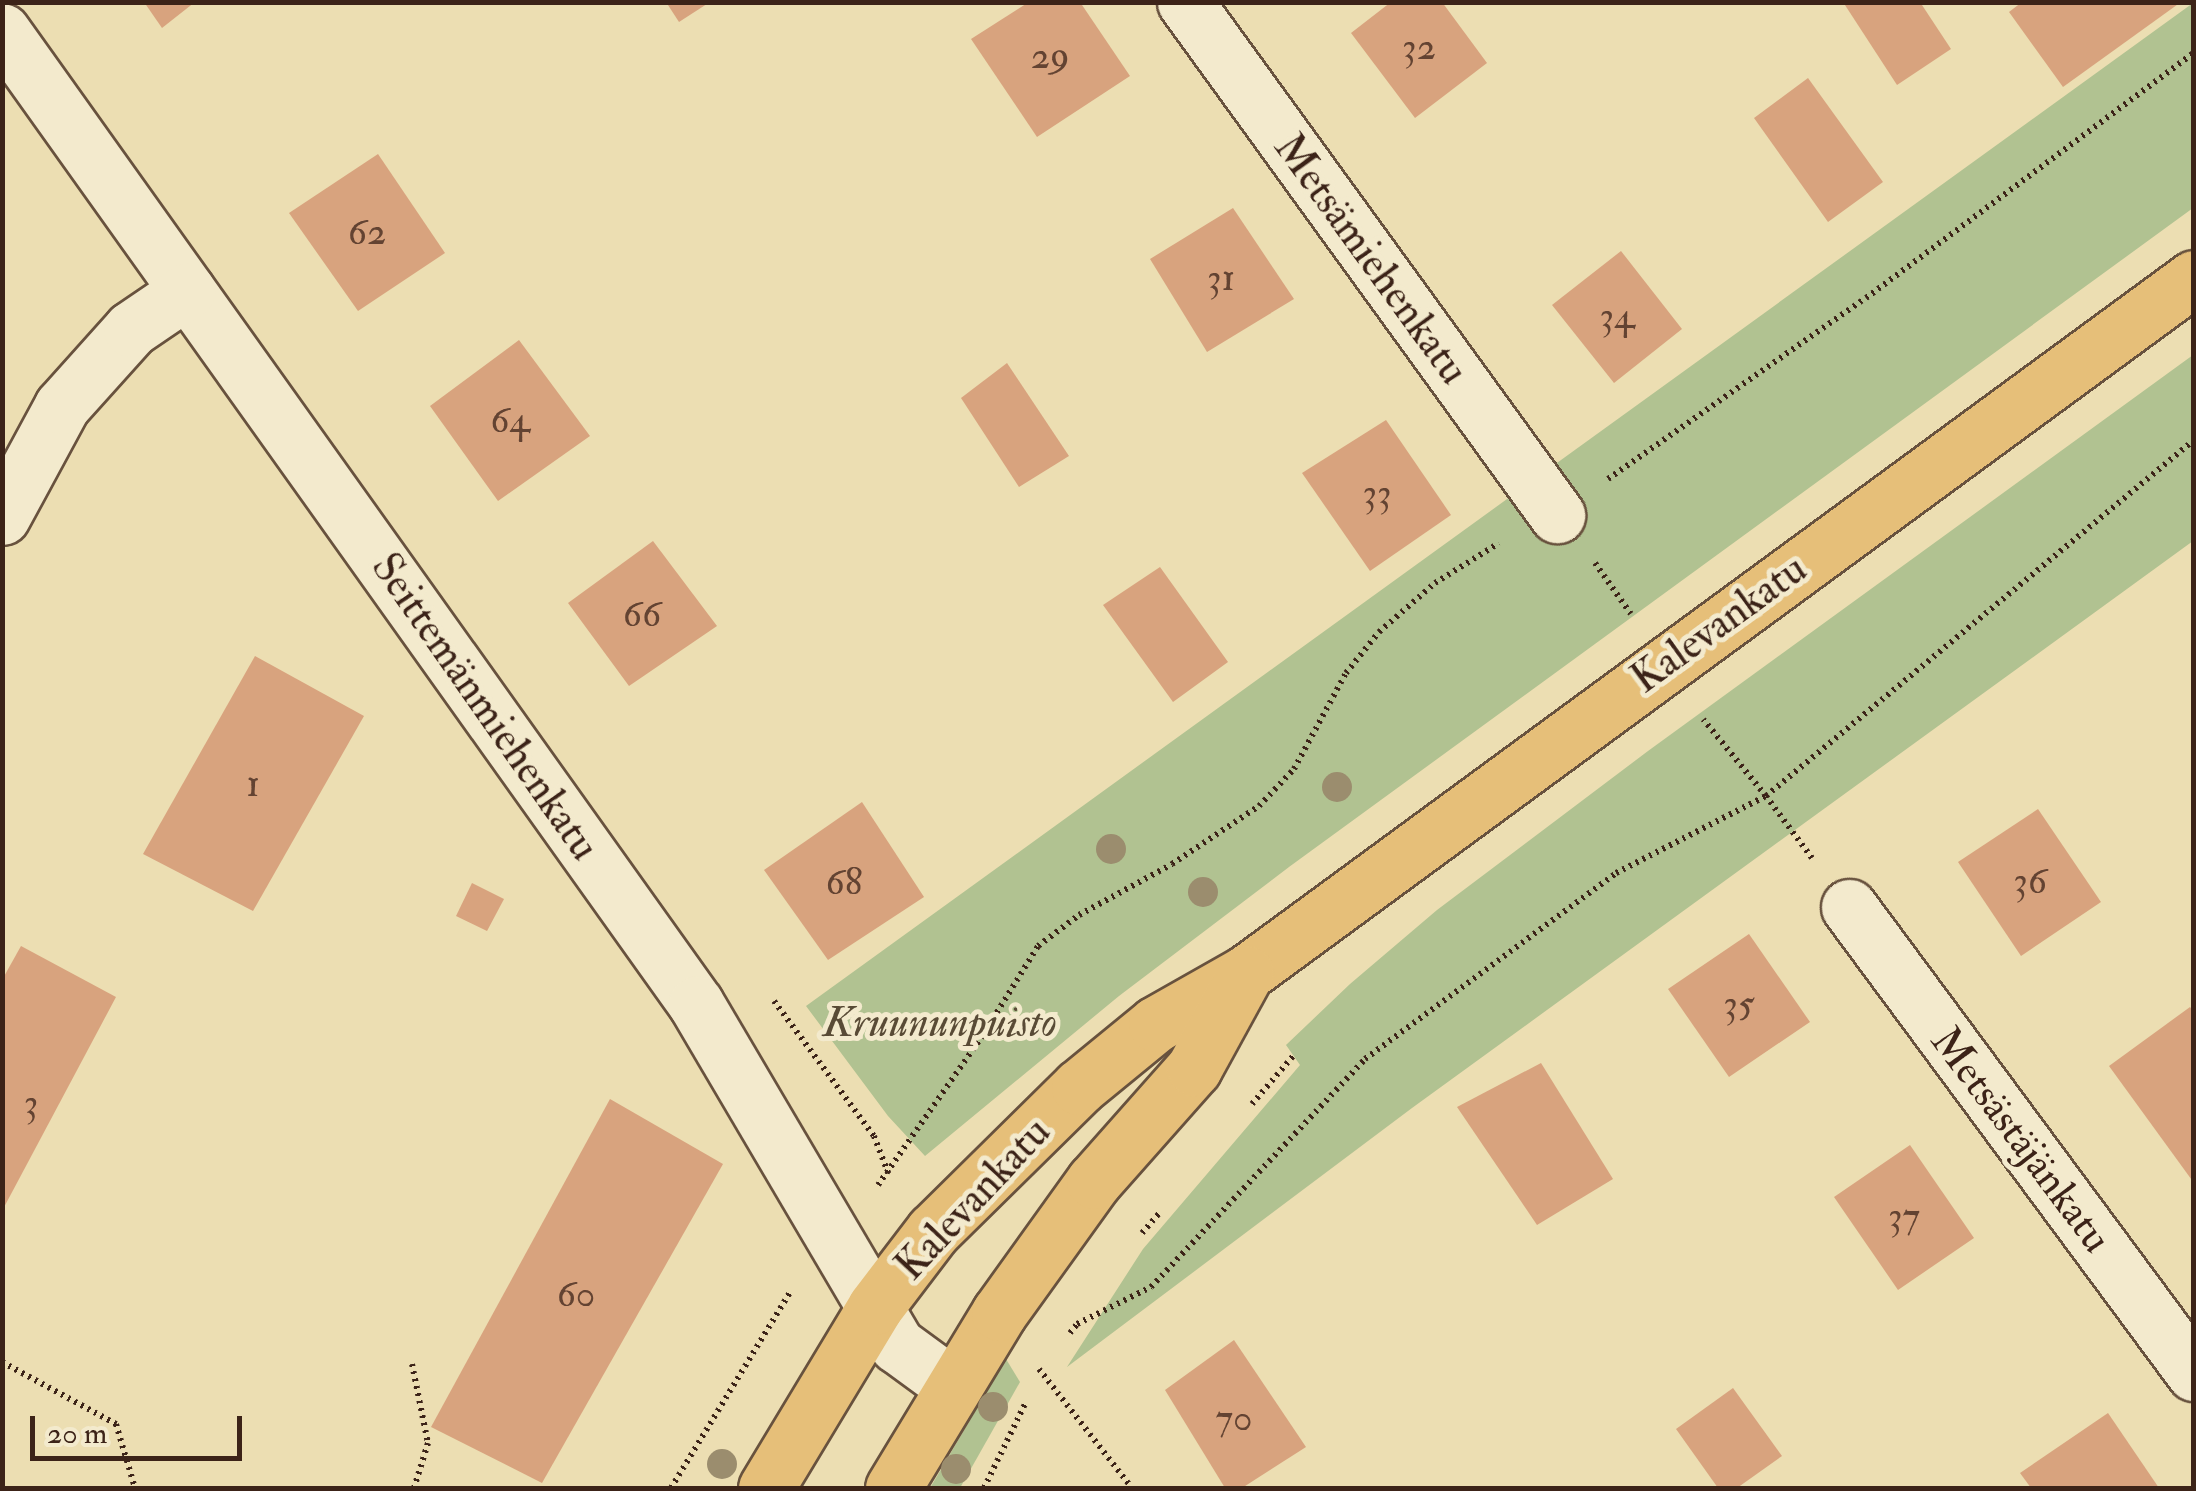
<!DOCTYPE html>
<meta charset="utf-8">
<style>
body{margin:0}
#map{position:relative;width:2196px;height:1491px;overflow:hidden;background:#ecdeb2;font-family:"IM FELL Double Pica",serif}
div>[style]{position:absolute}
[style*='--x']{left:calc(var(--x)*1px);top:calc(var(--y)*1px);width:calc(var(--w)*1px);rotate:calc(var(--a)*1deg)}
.green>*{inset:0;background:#b1c291}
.building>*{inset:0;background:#d8a37e}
.path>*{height:6px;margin-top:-3px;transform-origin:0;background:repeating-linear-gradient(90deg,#3c2318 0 2.5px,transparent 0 7.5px)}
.roads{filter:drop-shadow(2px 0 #68523e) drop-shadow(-2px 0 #68523e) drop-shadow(0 2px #68523e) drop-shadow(0 -2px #68523e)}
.minor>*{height:55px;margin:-27.5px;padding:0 27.5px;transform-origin:27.5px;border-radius:27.5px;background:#f3eacd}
.major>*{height:55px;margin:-27.5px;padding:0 27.5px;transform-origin:27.5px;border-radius:27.5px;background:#e6bf79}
.trees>*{width:30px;height:30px;margin:-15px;border-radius:50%;background:#9b8d6e}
span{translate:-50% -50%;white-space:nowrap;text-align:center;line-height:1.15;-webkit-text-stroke:10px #f3eacd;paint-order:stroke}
.number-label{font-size:38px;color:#634332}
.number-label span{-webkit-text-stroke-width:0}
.street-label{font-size:42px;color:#3c2318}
.park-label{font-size:42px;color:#594b36;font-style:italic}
.frame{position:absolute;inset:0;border:5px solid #3c2318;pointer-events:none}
.scale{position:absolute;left:30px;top:1416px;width:212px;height:45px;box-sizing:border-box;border:5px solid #3c2318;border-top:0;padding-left:12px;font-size:30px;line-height:35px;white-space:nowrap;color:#3c2318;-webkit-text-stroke:8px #f3eacd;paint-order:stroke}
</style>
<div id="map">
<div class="green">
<div style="clip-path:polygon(2193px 3px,2193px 208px,1289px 867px,1119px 996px,925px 1156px,888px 1116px,806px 1006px)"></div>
<div style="clip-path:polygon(2193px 355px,2193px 541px,1412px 1108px,1067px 1367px,1143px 1249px,1300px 1065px,1286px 1045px,1350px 984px,1437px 910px,1648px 751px)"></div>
<div style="clip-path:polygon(1006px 1359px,1020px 1382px,960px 1488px,930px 1488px)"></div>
</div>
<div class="building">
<div style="clip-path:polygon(144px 2px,195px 2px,162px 28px)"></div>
<div style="clip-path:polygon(666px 2px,710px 2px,679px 22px)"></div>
<div style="clip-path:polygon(1029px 2px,1080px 2px,1130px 76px,1037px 137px,971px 39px)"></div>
<div style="clip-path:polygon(1391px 2px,1442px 2px,1487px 63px,1415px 118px,1351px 33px)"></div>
<div style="clip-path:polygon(1843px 2px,1920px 2px,1951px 49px,1897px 85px)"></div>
<div style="clip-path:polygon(2022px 2px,2181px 2px,2063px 87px,2009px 12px)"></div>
<div style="clip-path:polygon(1808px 78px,1883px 182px,1828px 222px,1754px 118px)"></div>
<div style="clip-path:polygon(378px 154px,445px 253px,358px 311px,289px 213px)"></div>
<div style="clip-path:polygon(1233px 208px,1294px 299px,1207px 352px,1150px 259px)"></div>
<div style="clip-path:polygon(1621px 251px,1682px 329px,1614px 383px,1552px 305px)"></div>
<div style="clip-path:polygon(519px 340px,590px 436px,498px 501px,430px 406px)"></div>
<div style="clip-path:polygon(1007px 363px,1069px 456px,1019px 487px,961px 398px)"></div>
<div style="clip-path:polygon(1386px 420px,1451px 515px,1370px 571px,1302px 473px)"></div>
<div style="clip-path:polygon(653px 541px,717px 626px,629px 686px,568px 603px)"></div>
<div style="clip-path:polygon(1160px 567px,1228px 662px,1173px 702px,1103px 605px)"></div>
<div style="clip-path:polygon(255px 656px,364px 716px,253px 911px,143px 854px)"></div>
<div style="clip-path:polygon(862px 802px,924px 897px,828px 960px,764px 870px)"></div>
<div style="clip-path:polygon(2038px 809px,2101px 902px,2021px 956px,1958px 862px)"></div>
<div style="clip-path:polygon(472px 883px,504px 899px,487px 931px,456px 916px)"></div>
<div style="clip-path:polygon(1749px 934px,1810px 1022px,1729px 1077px,1668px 989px)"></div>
<div style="clip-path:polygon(21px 946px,116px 997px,2px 1211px,2px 980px)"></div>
<div style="clip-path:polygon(2190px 1007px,2194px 1012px,2194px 1183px,2109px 1066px)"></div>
<div style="clip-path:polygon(1541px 1063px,1613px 1179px,1537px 1225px,1457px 1107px)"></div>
<div style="clip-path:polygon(610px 1099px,723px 1164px,542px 1483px,431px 1427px)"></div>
<div style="clip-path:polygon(1910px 1145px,1974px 1238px,1898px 1290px,1834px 1197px)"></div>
<div style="clip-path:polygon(1234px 1340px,1306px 1447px,1242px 1488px,1225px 1488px,1165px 1390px)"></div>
<div style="clip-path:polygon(1733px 1388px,1782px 1456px,1737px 1488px,1718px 1488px,1676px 1429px)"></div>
<div style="clip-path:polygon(2108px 1413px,2159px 1488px,2031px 1488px,2020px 1473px)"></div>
</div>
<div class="path">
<div style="--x:1608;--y:479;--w:315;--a:-35.1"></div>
<div style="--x:1866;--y:298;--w:409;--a:-36.8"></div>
<div style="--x:1595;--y:563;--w:62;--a:54.8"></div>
<div style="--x:1812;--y:858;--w:77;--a:-126.6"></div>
<div style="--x:1766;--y:796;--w:557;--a:-39.75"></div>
<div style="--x:774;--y:1001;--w:168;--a:53.5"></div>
<div style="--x:874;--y:1136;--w:40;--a:69"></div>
<div style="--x:1252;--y:1104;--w:65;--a:-49.4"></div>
<div style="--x:878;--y:1185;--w:179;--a:-55"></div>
<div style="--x:981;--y:1038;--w:108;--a:-58.2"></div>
<div style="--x:1038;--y:946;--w:51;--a:-37.1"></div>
<div style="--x:1079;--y:915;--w:106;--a:-28.7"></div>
<div style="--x:1172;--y:864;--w:105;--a:-33.7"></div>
<div style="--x:1259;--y:806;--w:51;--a:-46.6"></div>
<div style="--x:1294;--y:769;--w:109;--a:-61.6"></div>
<div style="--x:1346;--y:673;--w:53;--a:-51.2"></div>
<div style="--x:1379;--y:632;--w:74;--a:-41.2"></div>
<div style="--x:1435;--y:583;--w:75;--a:-32"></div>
<div style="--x:1142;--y:1233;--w:28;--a:-49"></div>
<div style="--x:1070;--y:1333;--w:11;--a:-52"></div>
<div style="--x:1077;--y:1324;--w:83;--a:-26.6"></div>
<div style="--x:1151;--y:1287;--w:313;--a:-46.8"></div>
<div style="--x:1365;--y:1059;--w:312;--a:-36.5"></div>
<div style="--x:1616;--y:873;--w:169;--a:-27.2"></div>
<div style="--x:1766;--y:796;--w:99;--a:-129.3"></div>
<div style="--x:2;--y:1362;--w:130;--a:28.5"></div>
<div style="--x:116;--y:1424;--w:67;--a:73.5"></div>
<div style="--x:412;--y:1364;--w:81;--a:78.6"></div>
<div style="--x:428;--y:1443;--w:47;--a:107.3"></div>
<div style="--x:1039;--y:1369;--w:151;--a:52"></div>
<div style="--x:671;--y:1488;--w:231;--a:-58.7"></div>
<div style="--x:984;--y:1488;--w:96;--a:-64"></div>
</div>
<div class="roads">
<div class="minor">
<div style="--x:1185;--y:2;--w:634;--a:54.05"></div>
<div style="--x:2;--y:31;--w:1195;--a:54.5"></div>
<div style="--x:696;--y:1004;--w:396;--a:59.5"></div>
<div style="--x:897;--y:1345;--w:69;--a:36.2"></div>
<div style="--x:2;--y:517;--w:126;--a:-61.6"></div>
<div style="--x:62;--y:406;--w:103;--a:-48.1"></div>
<div style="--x:131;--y:329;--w:68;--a:-34.2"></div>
<div style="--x:1849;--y:907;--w:580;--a:53.49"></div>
</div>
<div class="major">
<div style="--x:766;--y:1488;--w:211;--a:-58.9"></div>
<div style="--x:875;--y:1307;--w:96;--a:-52.7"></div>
<div style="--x:933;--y:1231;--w:205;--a:-44.6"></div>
<div style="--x:1079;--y:1087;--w:99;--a:-39.3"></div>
<div style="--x:1156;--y:1024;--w:103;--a:-29.5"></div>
<div style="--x:1246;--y:973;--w:1175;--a:-36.25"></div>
<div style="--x:893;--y:1488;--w:205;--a:-58.8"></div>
<div style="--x:999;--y:1313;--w:163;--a:-54.3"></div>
<div style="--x:1094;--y:1181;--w:151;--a:-48.5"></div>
<div style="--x:1194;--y:1068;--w:108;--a:-61.3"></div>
</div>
</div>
<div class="trees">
<div style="left:1337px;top:787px"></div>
<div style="left:1111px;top:849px"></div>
<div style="left:1203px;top:892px"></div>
<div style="left:993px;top:1407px"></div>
<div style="left:722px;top:1464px"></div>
<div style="left:956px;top:1469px"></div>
</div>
<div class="number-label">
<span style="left:1419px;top:48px">32</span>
<span style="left:1050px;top:57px">29</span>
<span style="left:367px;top:233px">62</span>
<span style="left:1221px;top:279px">31</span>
<span style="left:1617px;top:317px">34</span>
<span style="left:510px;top:421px">64</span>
<span style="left:1377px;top:494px">33</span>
<span style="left:642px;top:615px">66</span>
<span style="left:253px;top:785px">1</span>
<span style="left:2030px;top:882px">36</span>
<span style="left:844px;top:883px">68</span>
<span style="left:1739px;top:1005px">35</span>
<span style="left:31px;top:1104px">3</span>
<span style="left:1904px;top:1217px">37</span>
<span style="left:576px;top:1295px">60</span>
<span style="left:1234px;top:1419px">70</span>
</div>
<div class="street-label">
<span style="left:1371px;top:259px;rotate:54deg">Metsämiehenkatu</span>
<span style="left:1719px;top:624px;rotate:-36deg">Kalevankatu</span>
<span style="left:485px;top:707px;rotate:55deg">Seittemänmiehenkatu</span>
<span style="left:2021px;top:1140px;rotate:53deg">Metsästäjänkatu</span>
<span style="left:973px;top:1199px;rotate:-47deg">Kalevankatu</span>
</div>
<div class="park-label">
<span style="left:940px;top:1023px">Kruununpuisto</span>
</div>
<div class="frame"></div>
<div class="scale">20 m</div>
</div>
